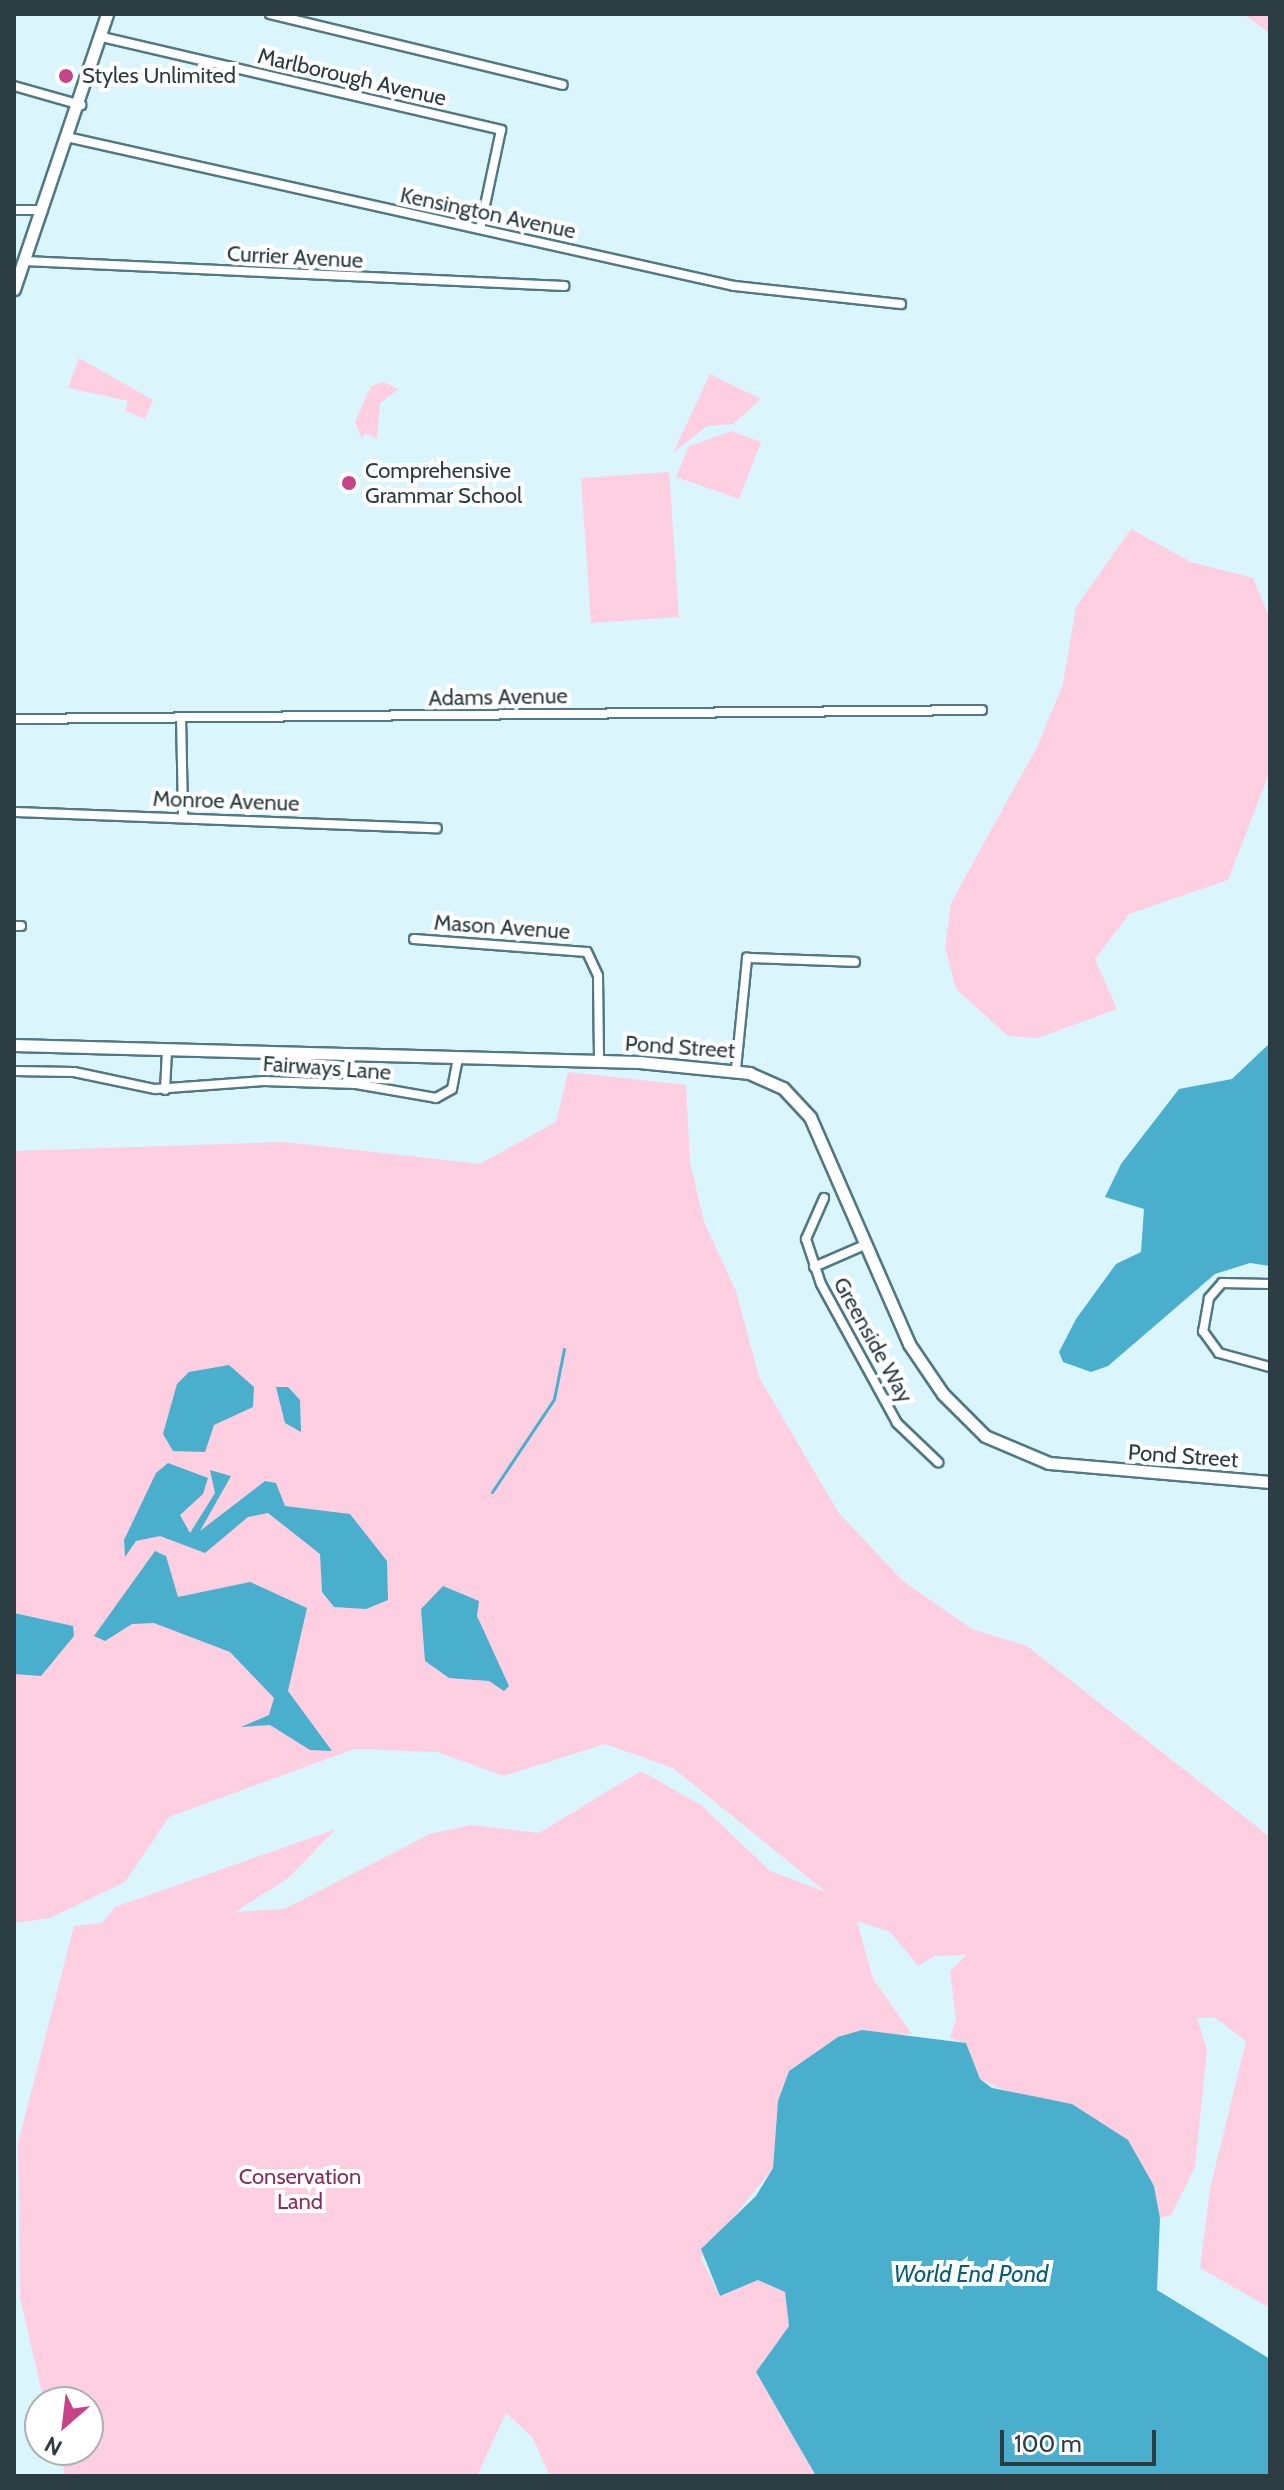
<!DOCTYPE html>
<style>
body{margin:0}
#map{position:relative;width:1284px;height:2490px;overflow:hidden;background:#dbf5fd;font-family:Cabin,sans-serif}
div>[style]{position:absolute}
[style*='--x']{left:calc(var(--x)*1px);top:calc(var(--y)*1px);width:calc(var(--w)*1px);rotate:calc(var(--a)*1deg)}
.green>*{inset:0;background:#fecee1}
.water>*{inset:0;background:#4aafcd}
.stream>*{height:3px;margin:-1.5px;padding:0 1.5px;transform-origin:1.5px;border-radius:1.5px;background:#4aafcd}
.roads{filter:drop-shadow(2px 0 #507885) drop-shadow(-2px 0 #507885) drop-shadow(0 2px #507885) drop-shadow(0 -2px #507885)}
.street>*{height:8px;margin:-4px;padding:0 4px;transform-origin:4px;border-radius:4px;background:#fff}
.secondary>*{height:11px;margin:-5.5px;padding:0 5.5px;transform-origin:5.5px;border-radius:5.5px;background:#fff}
.dots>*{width:22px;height:22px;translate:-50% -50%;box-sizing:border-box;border:4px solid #fff;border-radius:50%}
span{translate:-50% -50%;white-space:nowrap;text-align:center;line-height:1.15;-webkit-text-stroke:8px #fff;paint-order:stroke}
.poi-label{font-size:22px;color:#2b3c42}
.left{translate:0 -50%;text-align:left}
.street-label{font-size:22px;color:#2b3c42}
.park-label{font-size:22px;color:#882e5c}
.water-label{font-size:24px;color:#095f74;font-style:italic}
.frame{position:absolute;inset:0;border:16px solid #2b3c42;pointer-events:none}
.north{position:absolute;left:24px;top:2386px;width:80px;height:80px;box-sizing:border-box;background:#fff;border:2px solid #aab1b3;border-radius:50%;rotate:208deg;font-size:22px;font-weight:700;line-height:32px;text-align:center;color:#2b3c42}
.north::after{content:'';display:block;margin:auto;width:28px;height:36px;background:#c74388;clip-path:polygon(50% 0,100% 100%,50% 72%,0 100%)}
.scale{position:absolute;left:1000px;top:2430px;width:156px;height:36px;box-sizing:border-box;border:4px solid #2b3c42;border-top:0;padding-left:10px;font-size:24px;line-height:28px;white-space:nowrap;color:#2b3c42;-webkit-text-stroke:6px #fff;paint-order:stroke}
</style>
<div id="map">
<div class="green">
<div style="clip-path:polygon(1241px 14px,1270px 14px,1270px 34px,1249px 18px)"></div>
<div style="clip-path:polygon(79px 358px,153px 400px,145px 419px,125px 411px,128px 401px,68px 388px)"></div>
<div style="clip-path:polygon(710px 374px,761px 399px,733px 424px,707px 426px,673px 453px)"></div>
<div style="clip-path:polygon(383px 382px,399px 389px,380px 403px,377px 439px,365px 433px,362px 439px,355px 422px,371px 386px)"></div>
<div style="clip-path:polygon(732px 431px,761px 442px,739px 499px,676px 477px,689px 446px)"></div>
<div style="clip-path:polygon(669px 472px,679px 617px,591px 623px,581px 478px)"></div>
<div style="clip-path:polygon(1131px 529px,1191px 562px,1253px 578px,1270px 619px,1270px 771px,1228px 880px,1129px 914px,1095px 959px,1117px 1009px,1038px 1038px,1008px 1036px,956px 989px,945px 947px,951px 903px,1038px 745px,1063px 684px,1076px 607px)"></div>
<div style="clip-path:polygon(568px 1072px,686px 1085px,690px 1162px,704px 1222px,736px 1291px,759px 1377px,838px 1512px,903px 1581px,972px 1629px,1027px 1646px,1270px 1837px,1270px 2308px,1200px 2268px,1210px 2189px,1246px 2041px,1214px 2017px,1197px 2018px,1207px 2050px,1195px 2167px,1171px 2215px,1160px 2218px,1154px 2186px,1072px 2104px,1020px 2098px,980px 2079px,966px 2043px,950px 2038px,956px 2019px,950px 1971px,966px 1955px,935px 1956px,918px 1966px,890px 1932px,857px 1921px,873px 1979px,912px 2034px,838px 2037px,789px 2071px,778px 2101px,773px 2168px,701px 2258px,720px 2296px,758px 2280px,785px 2292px,789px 2326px,756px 2372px,816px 2476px,550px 2476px,532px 2437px,506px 2413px,477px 2476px,65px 2476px,61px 2450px,88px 2450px,88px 2402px,44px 2402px,20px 2297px,18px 2143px,74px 1926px,102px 1923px,115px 1907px,336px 1829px,287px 1879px,235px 1912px,284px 1909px,430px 1834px,471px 1825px,539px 1833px,641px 1771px,701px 1805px,770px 1871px,826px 1892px,673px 1768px,605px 1744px,504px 1776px,437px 1752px,354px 1749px,169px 1817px,125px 1882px,50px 1918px,14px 1923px,14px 1151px,285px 1142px,480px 1164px,556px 1122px)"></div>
</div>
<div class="water">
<div style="clip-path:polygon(1270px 1043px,1270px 1266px,1250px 1263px,1215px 1274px,1108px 1366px,1091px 1372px,1063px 1362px,1059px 1352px,1076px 1319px,1116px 1264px,1141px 1252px,1144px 1209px,1105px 1197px,1121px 1164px,1179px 1089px,1232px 1079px)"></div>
<div style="clip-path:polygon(229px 1365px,254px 1387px,253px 1407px,214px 1425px,205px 1452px,173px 1451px,163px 1434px,177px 1384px,189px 1372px)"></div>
<div style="clip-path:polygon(276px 1387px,288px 1387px,300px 1400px,301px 1432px,285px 1423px)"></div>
<div style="clip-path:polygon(168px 1463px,208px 1478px,203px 1494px,180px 1515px,190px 1533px,215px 1493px,210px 1470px,231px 1476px,200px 1531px,265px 1481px,276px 1483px,285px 1506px,350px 1514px,387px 1561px,388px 1600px,366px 1609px,334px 1607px,322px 1592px,320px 1554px,268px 1513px,248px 1517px,205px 1553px,160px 1536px,136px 1541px,125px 1557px,124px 1540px,156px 1473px)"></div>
<div style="clip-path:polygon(155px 1551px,166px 1556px,178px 1597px,250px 1582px,307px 1608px,288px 1691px,332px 1751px,310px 1750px,270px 1725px,241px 1727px,269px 1715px,274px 1698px,230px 1652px,154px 1623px,132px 1624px,105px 1641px,94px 1636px)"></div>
<div style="clip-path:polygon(443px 1586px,479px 1601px,477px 1616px,509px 1686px,504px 1691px,489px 1681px,449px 1678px,425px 1661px,421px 1609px)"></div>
<div style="clip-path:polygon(14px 1613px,73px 1626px,74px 1636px,41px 1676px,14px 1674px)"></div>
<div style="clip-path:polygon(862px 2030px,966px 2043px,980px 2079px,992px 2088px,1072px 2104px,1128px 2140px,1154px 2186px,1160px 2218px,1157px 2290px,1270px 2359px,1270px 2476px,816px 2476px,756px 2372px,789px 2326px,785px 2292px,758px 2280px,720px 2296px,701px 2249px,756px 2196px,773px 2168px,778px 2101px,789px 2071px,838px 2037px)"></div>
</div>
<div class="stream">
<div style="--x:492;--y:1492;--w:112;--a:-56.3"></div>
<div style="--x:554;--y:1399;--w:51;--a:-78.7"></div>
</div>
<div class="roads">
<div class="street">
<div style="--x:270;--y:14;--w:301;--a:13.6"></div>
<div style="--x:102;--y:37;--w:410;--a:13.1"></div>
<div style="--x:501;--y:130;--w:101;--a:102"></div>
<div style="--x:14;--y:86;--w:70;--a:15.8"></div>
<div style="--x:71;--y:138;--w:679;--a:12.58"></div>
<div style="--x:734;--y:286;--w:168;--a:6.2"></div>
<div style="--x:14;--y:210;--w:29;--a:0"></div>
<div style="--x:25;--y:261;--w:540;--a:2.66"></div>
<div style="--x:181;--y:717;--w:99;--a:88.8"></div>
<div style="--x:14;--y:719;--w:968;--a:-0.53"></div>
<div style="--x:14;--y:812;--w:423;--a:2.2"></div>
<div style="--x:14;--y:926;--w:7;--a:0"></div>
<div style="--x:414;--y:939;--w:173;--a:4.3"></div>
<div style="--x:587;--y:952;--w:26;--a:65"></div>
<div style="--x:598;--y:976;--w:86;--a:89.3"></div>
<div style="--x:736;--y:1069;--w:112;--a:-84.3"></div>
<div style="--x:747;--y:958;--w:108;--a:2.1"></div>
<div style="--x:14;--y:1071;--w:60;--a:1"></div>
<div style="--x:74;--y:1072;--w:83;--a:11.9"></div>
<div style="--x:155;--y:1089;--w:109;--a:-4.2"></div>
<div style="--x:264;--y:1081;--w:92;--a:1.9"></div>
<div style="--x:356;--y:1084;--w:81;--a:9.9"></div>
<div style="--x:436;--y:1098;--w:18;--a:-29"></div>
<div style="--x:452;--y:1089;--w:31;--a:-79"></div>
<div style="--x:165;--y:1090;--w:40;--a:-87.1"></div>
<div style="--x:824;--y:1198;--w:45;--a:113.7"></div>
<div style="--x:806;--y:1239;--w:47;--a:71.6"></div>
<div style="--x:821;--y:1284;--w:158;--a:61.3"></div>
<div style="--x:897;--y:1423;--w:57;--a:43.6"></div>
<div style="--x:814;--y:1267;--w:58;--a:-23.5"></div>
<div style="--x:1270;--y:1284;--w:48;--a:-178.8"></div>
<div style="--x:1222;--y:1283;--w:20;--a:131"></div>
<div style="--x:1209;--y:1298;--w:34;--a:100"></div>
<div style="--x:1203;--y:1331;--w:27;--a:54"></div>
<div style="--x:1219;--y:1353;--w:53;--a:15.4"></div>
</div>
<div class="secondary">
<div style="--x:14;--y:289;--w:290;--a:-71.3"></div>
<div style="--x:14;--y:1045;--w:625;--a:1.56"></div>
<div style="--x:639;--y:1062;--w:111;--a:5.7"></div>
<div style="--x:749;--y:1073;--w:37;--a:24"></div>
<div style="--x:783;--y:1088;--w:40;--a:47"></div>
<div style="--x:810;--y:1117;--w:248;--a:66.4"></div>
<div style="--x:909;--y:1344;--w:60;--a:55.8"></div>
<div style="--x:943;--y:1394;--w:59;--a:45"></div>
<div style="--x:985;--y:1436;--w:69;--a:22.9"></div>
<div style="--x:1049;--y:1463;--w:222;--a:4.9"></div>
</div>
</div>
<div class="dots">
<div style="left:66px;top:76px;background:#c74388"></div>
<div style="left:349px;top:483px;background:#c74388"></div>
</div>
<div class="poi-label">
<span class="left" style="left:82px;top:76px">Styles Unlimited</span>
<span class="left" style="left:365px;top:483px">Comprehensive<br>Grammar School</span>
</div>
<div class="street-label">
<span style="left:352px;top:77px;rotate:13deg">Marlborough Avenue</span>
<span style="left:488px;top:213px;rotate:12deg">Kensington Avenue</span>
<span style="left:295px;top:257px;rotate:3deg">Currier Avenue</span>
<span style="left:498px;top:697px;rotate:-1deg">Adams Avenue</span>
<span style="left:226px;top:801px;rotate:2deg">Monroe Avenue</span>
<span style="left:502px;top:927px;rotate:4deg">Mason Avenue</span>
<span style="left:680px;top:1047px;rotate:4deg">Pond Street</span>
<span style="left:327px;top:1068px;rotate:4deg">Fairways Lane</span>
<span style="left:873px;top:1340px;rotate:61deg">Greenside Way</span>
<span style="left:1183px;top:1456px;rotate:4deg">Pond Street</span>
</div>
<div class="park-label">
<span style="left:300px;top:2189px">Conservation<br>Land</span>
</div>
<div class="water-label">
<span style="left:971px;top:2274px">World End Pond</span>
</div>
<div class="frame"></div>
<div class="north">N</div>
<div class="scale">100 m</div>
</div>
